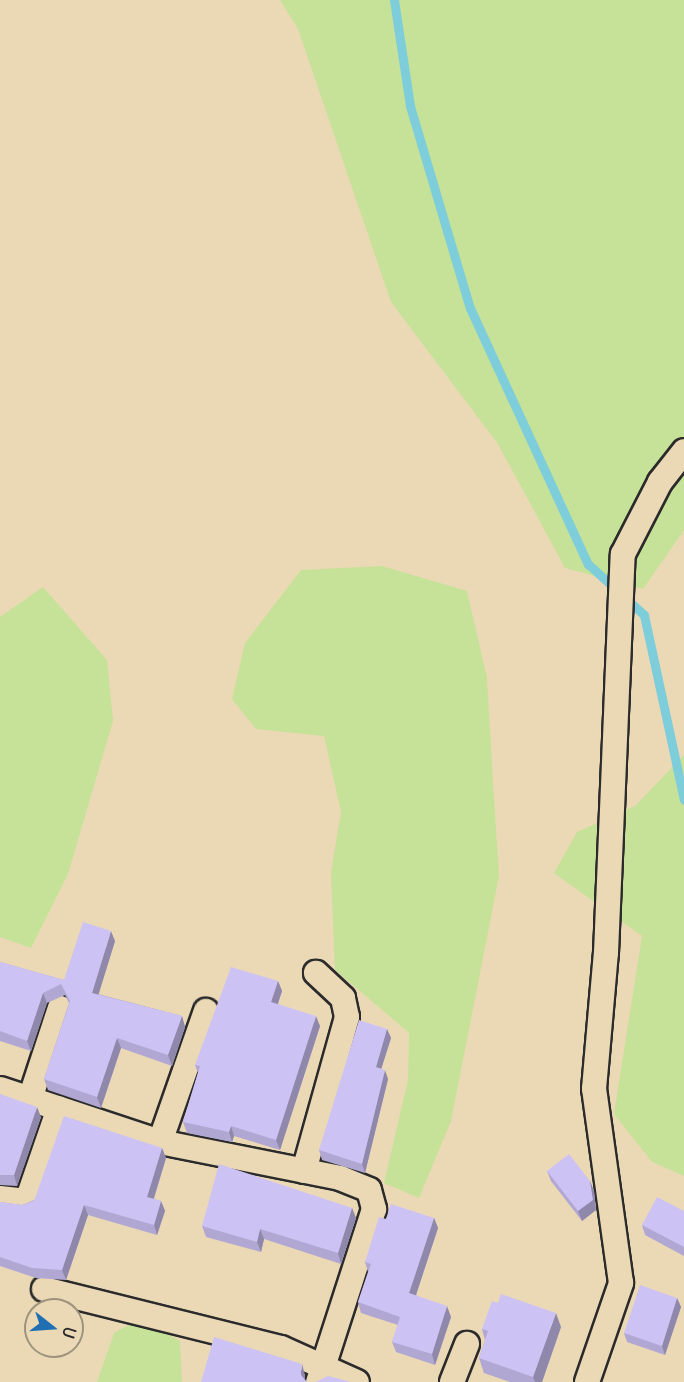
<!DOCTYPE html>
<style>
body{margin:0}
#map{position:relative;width:684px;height:1382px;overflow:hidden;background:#ebd9b6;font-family:Delius,sans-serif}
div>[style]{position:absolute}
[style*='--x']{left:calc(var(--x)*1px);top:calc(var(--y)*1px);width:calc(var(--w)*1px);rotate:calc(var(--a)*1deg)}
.green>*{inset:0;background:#c6e198}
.stream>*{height:9px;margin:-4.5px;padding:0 4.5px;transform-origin:4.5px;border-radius:4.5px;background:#7ecdda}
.roads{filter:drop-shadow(2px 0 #2b2b2b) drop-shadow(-2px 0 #2b2b2b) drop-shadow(0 2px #2b2b2b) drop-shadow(0 -2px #2b2b2b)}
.street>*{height:24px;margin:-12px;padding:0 12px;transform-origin:12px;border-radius:12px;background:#ebd9b6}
.wall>*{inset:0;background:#b0a7d2}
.shaded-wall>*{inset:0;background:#9088ab}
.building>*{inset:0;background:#cdc2f4}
span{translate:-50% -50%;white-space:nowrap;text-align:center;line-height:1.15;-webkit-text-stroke:4.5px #ebd9b6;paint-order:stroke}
.north{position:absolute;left:24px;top:1298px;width:60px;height:60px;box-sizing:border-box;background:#ebd9b6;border:2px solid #9e937e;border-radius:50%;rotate:107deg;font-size:16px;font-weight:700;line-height:24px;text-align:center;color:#2b2b2b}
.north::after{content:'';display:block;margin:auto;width:21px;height:27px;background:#1f6fb2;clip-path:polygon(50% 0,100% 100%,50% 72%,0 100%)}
</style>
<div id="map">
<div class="green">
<div style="clip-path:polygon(280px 0,684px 0,684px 530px,643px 589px,565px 568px,498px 444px,391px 302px,298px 29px)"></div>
<div style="clip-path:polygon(382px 566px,467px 591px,487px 678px,494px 798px,499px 876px,451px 1121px,419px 1198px,384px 1183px,408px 1080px,409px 1033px,335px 970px,331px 872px,341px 812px,324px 736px,256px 729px,232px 699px,245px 643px,301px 570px)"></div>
<div style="clip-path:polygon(43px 587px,107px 660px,113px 721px,68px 874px,31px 948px,0 937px,0 617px)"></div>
<div style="clip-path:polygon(684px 755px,684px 1176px,652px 1162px,614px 1114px,642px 936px,554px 873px,577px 832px,635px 806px)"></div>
<div style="clip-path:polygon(132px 1323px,157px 1328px,180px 1341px,182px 1382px,97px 1382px,114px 1333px)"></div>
</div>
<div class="stream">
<div style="--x:394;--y:0;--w:107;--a:81.4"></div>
<div style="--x:410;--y:106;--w:211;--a:73.5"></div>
<div style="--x:470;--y:308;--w:282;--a:65.3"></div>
<div style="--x:588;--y:564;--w:76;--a:42.3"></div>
<div style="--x:644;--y:615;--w:189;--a:77.8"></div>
</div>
<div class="roads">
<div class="street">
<div style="--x:0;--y:1089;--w:169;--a:18.3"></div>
<div style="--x:160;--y:1142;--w:184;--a:11.3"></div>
<div style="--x:340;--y:1178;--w:31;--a:22"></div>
<div style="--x:369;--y:1190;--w:20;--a:75"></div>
<div style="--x:374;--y:1209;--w:182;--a:107.9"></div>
<div style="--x:30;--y:1099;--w:96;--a:-71.8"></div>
<div style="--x:160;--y:1142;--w:139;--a:-70.7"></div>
<div style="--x:304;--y:1171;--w:160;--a:-74.4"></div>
<div style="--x:347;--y:1017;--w:19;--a:-102"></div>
<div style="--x:343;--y:998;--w:37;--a:-137"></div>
<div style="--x:0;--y:1198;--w:27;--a:6"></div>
<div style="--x:27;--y:1201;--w:98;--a:-71"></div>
<div style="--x:44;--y:1289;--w:244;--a:14"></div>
<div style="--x:281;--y:1348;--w:83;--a:24.1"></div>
<div style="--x:452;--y:1382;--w:41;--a:-68.5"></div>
<div style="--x:587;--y:1382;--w:105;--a:-71"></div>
<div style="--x:621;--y:1283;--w:196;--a:-97.9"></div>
<div style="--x:594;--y:1089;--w:137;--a:-85"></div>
<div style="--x:606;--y:953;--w:399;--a:-87.6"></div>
<div style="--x:623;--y:554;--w:81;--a:-62.8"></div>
<div style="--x:660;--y:482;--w:39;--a:-52"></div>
</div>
</div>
<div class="wall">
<div style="clip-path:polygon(115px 941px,98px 994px,182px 1016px,185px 1027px,172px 1066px,121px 1048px,101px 1108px,48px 1090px,44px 1079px,69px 1003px,65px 995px,47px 1003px,31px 1051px,0 1041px,0 962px,64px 980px)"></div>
<div style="clip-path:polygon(278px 981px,282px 991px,278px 1004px,320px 1026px,280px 1150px,234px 1136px,232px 1142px,187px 1133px,183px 1122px,198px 1073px,195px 1065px)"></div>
<div style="clip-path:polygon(387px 1029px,391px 1038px,381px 1069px,388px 1079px,365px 1173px,322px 1160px,319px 1150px)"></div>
<div style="clip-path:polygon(0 1094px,41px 1117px,17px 1186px,0 1185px)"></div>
<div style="clip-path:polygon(162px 1148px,166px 1158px,154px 1199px,161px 1201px,165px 1211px,157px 1235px,88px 1215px,66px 1280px,36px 1278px,0 1266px,0 1202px,22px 1205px)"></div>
<div style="clip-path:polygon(547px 1171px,594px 1191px,596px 1210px,582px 1221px,551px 1181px)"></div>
<div style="clip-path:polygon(352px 1208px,356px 1218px,341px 1264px,264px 1239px,261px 1252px,206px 1237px,202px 1226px)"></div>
<div style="clip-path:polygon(684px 1211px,684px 1256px,645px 1235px,642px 1225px)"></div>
<div style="clip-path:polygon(434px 1218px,438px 1228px,416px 1295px,451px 1317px,435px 1365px,396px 1352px,392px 1342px,398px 1325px,361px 1313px,358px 1302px,368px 1272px,365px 1262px,386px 1219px)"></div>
<div style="clip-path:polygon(677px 1298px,681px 1307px,665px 1355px,627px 1342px,624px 1333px)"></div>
<div style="clip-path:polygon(561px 1327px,542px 1382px,510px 1382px,484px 1373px,479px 1358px,485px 1340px,482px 1329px)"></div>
</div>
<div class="shaded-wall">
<div style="clip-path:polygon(111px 931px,115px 941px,96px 1003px,92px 993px)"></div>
<div style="clip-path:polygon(278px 981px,282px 991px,275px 1012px,271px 1002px)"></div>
<div style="clip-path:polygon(43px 993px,47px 1003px,31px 1051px,27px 1041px)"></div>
<div style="clip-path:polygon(182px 1016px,185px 1027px,172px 1066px,168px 1055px)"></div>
<div style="clip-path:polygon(316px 1016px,320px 1026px,280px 1150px,276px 1140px)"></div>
<div style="clip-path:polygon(387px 1029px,391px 1038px,379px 1076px,376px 1067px)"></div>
<div style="clip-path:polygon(117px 1038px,121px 1048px,101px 1108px,97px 1097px)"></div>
<div style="clip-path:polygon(385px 1070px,388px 1079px,365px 1173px,362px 1164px)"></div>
<div style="clip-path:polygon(37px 1107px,41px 1117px,17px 1186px,14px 1175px)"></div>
<div style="clip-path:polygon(231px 1126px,234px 1136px,232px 1142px,229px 1132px)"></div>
<div style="clip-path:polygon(162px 1148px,166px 1158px,151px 1207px,147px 1197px)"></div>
<div style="clip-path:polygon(590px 1181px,594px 1191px,596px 1210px,582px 1221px,578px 1211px)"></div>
<div style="clip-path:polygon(161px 1201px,165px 1211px,157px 1235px,154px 1225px)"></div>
<div style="clip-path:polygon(84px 1205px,88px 1215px,66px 1280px,62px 1270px)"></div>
<div style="clip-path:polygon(352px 1208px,356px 1218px,341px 1264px,338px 1253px)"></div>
<div style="clip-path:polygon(434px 1218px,438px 1228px,413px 1304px,409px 1293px)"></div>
<div style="clip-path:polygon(260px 1229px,264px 1239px,261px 1252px,257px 1242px)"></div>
<div style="clip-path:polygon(677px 1298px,681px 1307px,665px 1355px,662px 1346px)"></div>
<div style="clip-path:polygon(447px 1306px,451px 1317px,435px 1365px,432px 1354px)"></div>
<div style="clip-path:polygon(556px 1313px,561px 1327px,542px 1382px,535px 1382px,533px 1377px)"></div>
<div style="clip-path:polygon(302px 1364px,305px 1375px,305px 1382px,301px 1375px)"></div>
</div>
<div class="building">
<div style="clip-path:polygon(83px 922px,111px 931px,92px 993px,182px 1016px,168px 1055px,117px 1038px,97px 1097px,44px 1079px,70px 1001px,61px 984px,43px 993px,27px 1041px,0 1031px,0 962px,64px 980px)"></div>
<div style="clip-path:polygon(231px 967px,278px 981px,271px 1002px,316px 1016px,276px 1140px,231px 1126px,229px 1132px,183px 1122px,200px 1066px,195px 1065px)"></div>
<div style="clip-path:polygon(359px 1020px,387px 1029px,376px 1067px,385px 1070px,362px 1164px,319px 1150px)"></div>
<div style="clip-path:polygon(0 1094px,37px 1107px,14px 1175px,0 1175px)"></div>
<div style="clip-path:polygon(64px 1116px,162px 1148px,147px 1197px,161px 1201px,154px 1225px,84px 1205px,62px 1270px,32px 1268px,0 1257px,0 1202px,22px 1205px,34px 1201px)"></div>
<div style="clip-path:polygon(569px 1154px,590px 1181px,593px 1200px,578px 1211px,547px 1171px)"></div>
<div style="clip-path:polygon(219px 1164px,352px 1208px,338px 1253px,260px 1229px,257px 1242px,202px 1226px)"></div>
<div style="clip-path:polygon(657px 1197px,684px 1211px,684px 1247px,642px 1225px)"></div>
<div style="clip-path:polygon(391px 1204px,434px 1218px,409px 1293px,447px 1306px,432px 1354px,392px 1342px,400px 1317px,358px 1302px,371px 1264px,365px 1262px,379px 1217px,386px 1219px)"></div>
<div style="clip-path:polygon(640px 1285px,677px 1298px,662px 1346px,624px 1333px)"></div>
<div style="clip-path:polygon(501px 1294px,556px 1313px,533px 1377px,479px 1358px,488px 1331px,482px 1329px,492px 1301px,498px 1303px)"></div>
<div style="clip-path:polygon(214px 1337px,302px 1364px,301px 1375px,307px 1382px,201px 1382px)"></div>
<div style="clip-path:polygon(328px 1376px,351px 1382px,316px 1382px)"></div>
</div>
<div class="north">U</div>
</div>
